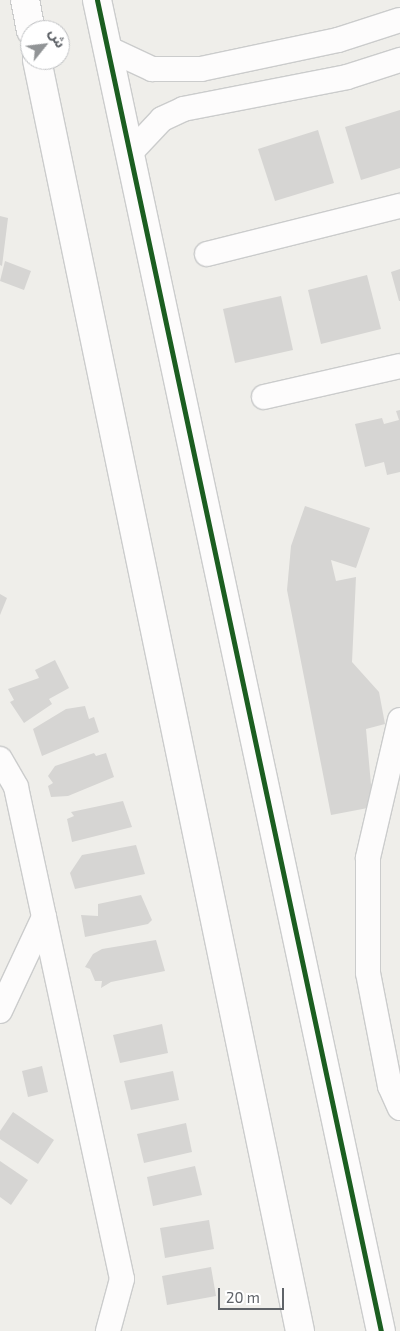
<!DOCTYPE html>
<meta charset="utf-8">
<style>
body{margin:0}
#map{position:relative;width:400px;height:1331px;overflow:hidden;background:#efeeea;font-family:"Exo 2","Noto Sans Arabic",sans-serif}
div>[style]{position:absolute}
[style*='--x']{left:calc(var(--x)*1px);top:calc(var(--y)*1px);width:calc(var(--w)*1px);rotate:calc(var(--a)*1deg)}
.building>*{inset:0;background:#d6d5d3}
.roads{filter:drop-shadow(1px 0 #cbcccc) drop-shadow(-1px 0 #cbcccc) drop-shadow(0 1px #cbcccc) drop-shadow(0 -1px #cbcccc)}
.street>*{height:24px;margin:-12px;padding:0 12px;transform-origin:12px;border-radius:12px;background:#fdfcfc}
.secondary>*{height:28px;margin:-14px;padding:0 14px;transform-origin:14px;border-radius:14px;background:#fdfcfc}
.cycleway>*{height:5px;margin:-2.5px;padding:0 2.5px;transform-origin:2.5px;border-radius:2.5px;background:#1b5e20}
span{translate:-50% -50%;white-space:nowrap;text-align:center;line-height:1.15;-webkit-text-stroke:5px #fff;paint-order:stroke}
.north{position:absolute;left:20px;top:20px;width:50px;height:50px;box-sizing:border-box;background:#fff;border:1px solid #bfc1c3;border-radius:50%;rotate:61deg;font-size:14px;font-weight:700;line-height:20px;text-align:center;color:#5f6368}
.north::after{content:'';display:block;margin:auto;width:18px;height:22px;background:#919496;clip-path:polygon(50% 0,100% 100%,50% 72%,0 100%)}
.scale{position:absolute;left:218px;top:1288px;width:66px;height:22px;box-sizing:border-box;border:2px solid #5f6368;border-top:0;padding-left:6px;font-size:15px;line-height:18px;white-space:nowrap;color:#5f6368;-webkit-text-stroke:4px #fff;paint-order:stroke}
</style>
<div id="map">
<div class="building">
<div style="clip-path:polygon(400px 110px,400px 168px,361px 180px,345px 127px)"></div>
<div style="clip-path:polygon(318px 130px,334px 183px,275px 201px,258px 149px)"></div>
<div style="clip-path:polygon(0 216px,8px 218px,2px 266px,0 265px)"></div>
<div style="clip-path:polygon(5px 261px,31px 271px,24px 290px,0 281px)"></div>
<div style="clip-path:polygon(400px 269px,400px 301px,399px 301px,391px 272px)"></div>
<div style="clip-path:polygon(367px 275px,381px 329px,321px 344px,308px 290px)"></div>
<div style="clip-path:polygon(281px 296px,293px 350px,235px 363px,223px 309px)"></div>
<div style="clip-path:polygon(400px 410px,400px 472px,387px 475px,384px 462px,365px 467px,355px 424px,382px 418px,384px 424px,399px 420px,396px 411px)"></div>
<div style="clip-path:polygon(305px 506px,370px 528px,356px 568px,331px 560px,336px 581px,356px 577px,352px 662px,379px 692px,385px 724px,366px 729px,373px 807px,331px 815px,287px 590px,291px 546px)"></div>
<div style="clip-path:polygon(0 594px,7px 598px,0 615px)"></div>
<div style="clip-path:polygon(55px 660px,69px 688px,49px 699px,52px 704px,24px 723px,10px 702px,14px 700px,8px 689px,39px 678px,35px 670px)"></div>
<div style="clip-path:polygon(85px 706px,89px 719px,94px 717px,99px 732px,42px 756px,33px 729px,66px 709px)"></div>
<div style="clip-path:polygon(94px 753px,96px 756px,106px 753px,114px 777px,68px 796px,51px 797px,48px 786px,53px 783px,48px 776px,55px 766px)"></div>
<div style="clip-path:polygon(123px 801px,132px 827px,72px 842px,67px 819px,74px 816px,71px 812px)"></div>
<div style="clip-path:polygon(136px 845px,145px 874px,75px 889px,70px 873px,82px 855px)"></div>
<div style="clip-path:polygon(141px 895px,152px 920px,148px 924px,85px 937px,81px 915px,98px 916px,98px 904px)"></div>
<div style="clip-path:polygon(156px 940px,165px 971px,111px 982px,101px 988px,102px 981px,95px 981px,90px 969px,85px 967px,93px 954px,102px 949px)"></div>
<div style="clip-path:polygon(162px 1024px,168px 1053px,120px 1063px,113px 1035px)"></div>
<div style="clip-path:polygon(42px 1066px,48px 1092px,28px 1097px,22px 1071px)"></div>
<div style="clip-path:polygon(173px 1071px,179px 1100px,131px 1110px,124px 1081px)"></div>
<div style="clip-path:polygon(13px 1112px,54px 1140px,38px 1164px,0 1139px,0 1131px)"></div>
<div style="clip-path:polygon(186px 1123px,192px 1152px,144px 1163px,137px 1134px)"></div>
<div style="clip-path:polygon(0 1161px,28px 1180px,11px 1205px,0 1197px)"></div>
<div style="clip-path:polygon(195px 1166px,202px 1195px,153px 1206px,147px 1177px)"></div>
<div style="clip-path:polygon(209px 1220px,214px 1249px,165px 1258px,160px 1228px)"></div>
<div style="clip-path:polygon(211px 1267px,216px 1296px,167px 1305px,162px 1276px)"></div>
</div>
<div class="roads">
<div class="street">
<div style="--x:107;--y:48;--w:50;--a:25"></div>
<div style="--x:152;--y:69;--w:49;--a:0"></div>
<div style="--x:201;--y:69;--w:140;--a:-12"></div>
<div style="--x:338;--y:40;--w:65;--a:-17.9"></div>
<div style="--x:131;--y:152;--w:45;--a:-46.8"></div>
<div style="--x:162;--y:119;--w:23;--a:-25"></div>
<div style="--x:183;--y:109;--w:167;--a:-11"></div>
<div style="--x:347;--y:77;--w:56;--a:-17.8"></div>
<div style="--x:207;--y:254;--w:199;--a:-14"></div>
<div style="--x:264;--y:397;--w:139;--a:-12.8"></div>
<div style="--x:400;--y:720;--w:142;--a:103.1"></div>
<div style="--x:368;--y:858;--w:115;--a:90"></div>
<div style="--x:368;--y:973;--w:115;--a:79"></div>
<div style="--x:390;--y:1086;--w:24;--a:66"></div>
<div style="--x:0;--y:759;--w:32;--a:60"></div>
<div style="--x:16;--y:787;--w:503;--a:77.84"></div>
<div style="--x:122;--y:1279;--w:54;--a:105.1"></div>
<div style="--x:0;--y:1011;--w:104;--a:-64.9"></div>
</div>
<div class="secondary">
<div style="--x:25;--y:0;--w:31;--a:79"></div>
<div style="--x:97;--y:0;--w:1361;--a:77.96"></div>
<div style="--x:37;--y:60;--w:1298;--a:78.31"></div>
</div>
</div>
<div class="cycleway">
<div style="--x:97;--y:0;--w:1361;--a:77.96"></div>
</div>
<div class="north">ش</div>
<div class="scale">20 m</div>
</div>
